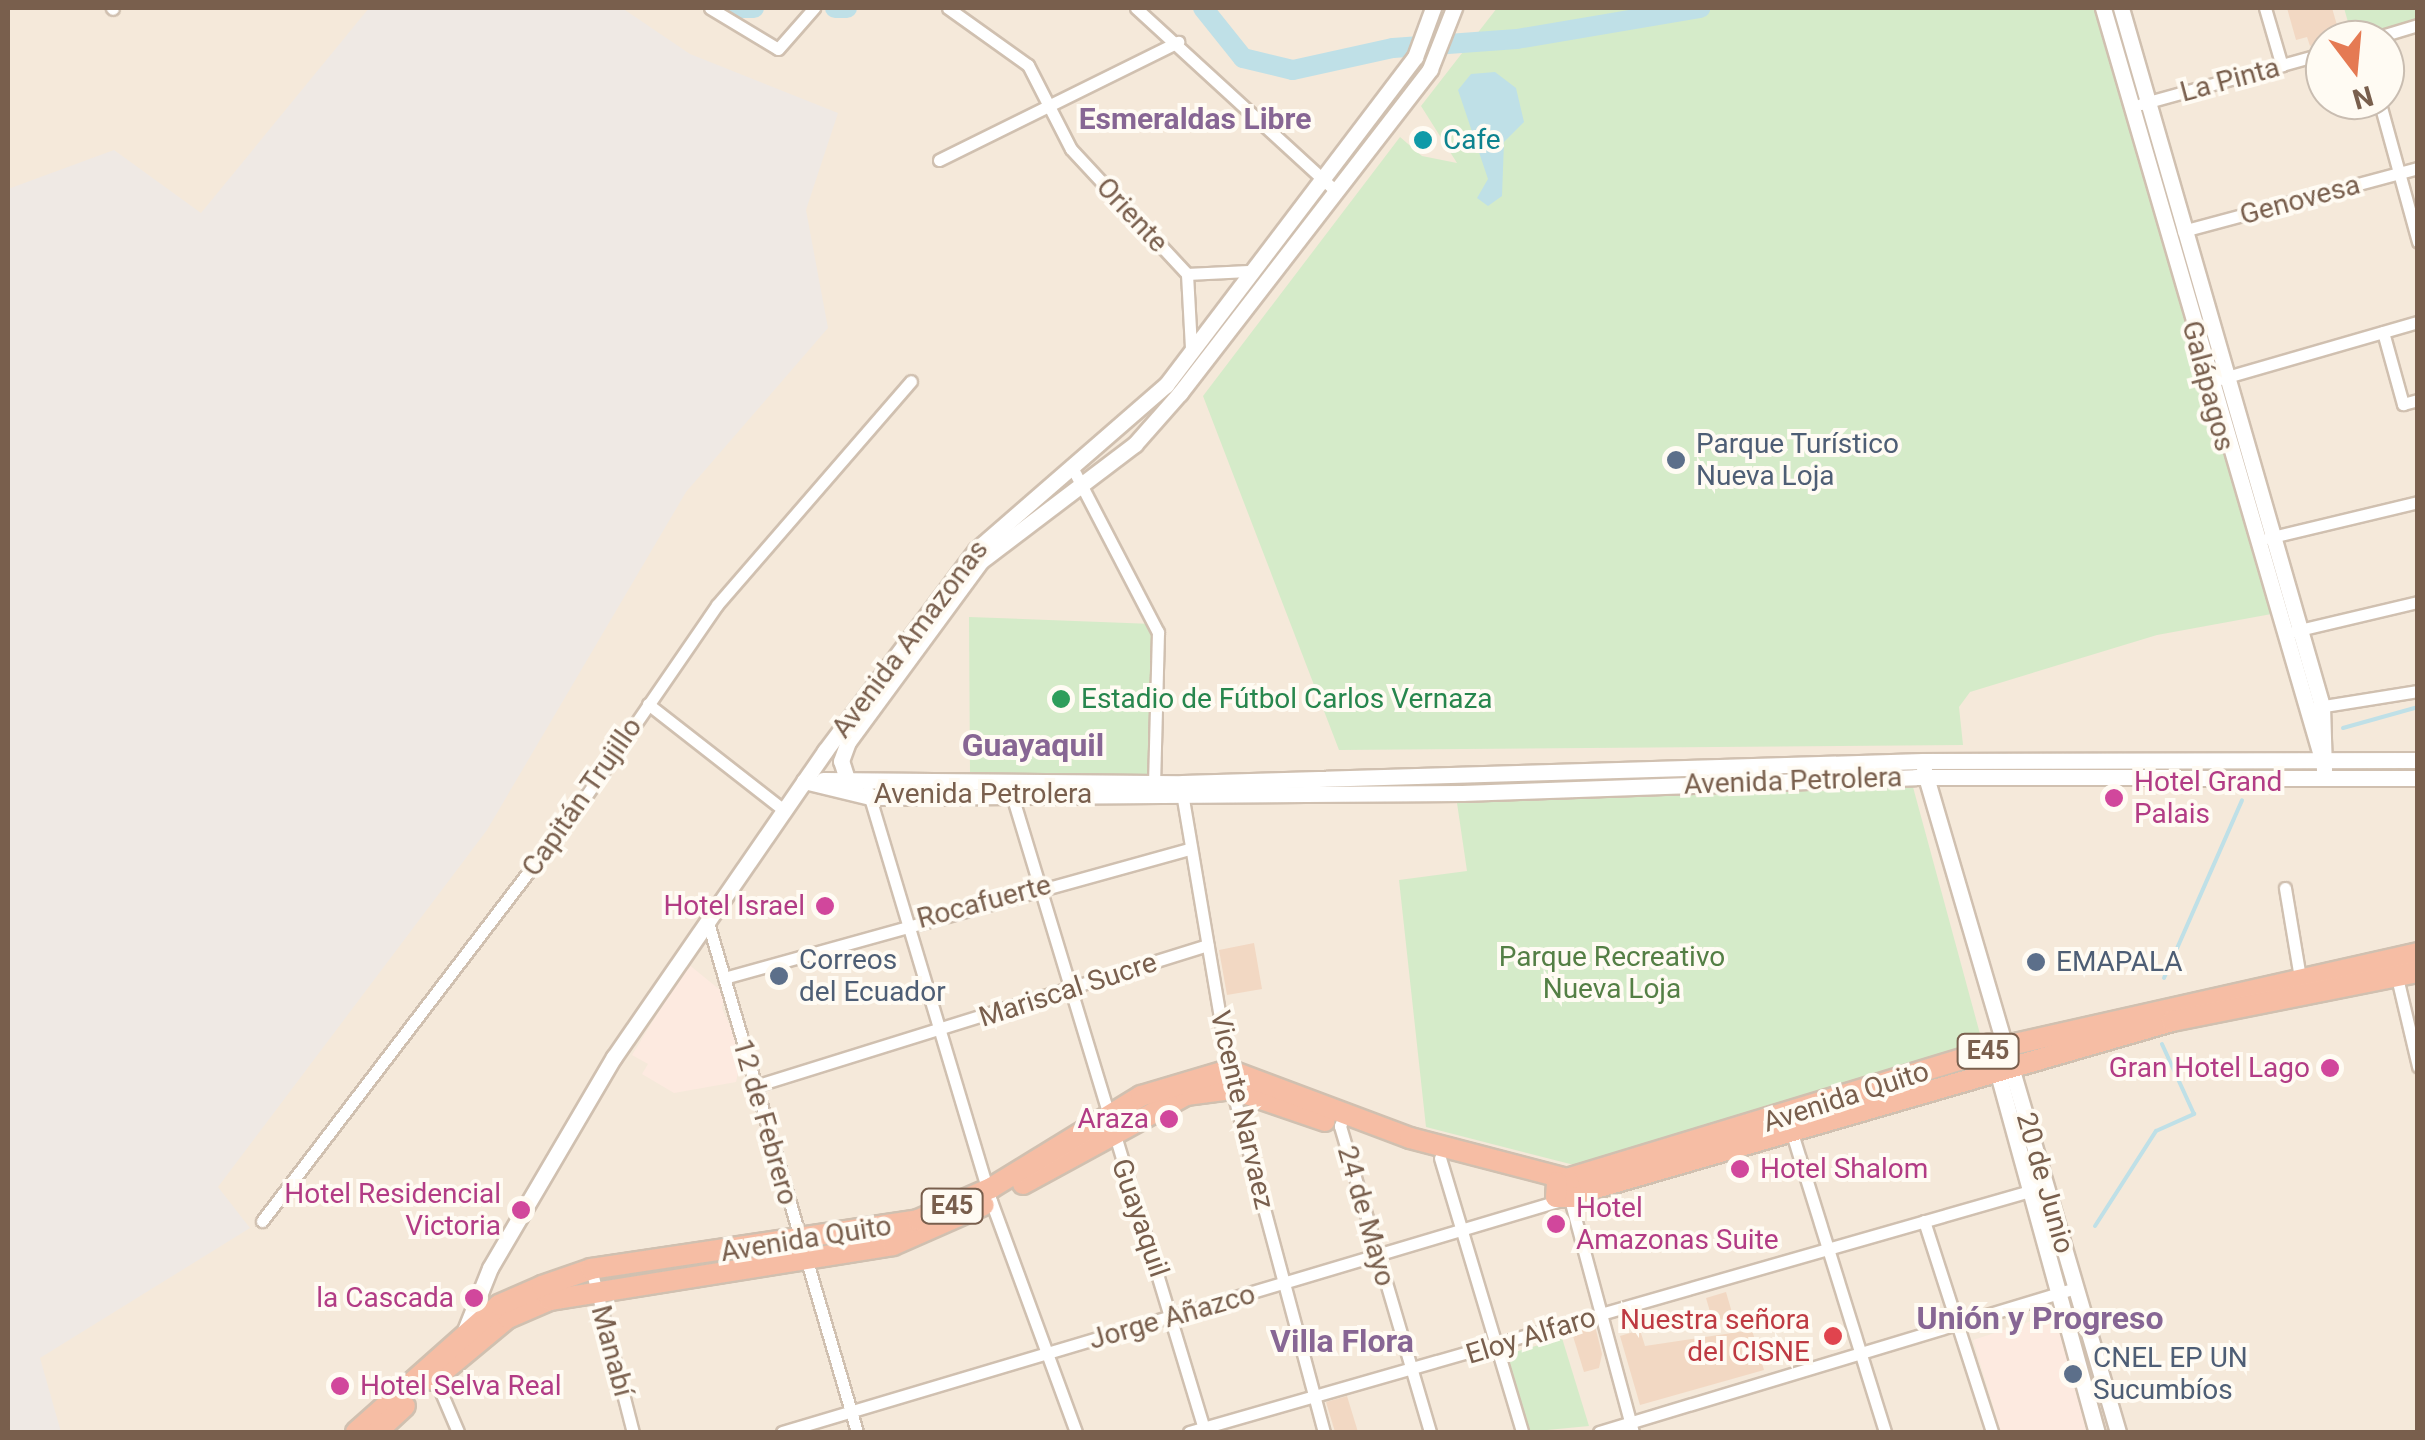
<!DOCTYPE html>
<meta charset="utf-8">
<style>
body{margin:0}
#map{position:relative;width:2425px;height:1440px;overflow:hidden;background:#fdf7ec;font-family:Roboto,sans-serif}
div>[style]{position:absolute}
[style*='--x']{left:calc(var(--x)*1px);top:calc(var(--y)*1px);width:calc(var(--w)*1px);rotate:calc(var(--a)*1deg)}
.residential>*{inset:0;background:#f5e9da}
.commercial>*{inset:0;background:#fdeae0}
.industrial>*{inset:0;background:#efe9e4}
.green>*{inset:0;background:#d5ebc9}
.water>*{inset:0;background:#bfe0e7}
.stream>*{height:4px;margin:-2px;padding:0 2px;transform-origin:2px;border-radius:2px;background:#bfe0e7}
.river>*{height:20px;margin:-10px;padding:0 10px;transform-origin:10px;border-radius:10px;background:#bfe0e7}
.building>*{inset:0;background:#f2d8c3}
.roads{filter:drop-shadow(2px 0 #d0c0b0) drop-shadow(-2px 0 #d0c0b0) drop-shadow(0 2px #d0c0b0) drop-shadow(0 -2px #d0c0b0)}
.street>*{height:11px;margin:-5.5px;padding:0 5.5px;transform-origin:5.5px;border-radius:5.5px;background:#fff}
.secondary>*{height:15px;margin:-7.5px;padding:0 7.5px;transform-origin:7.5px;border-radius:7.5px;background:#fff}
.highway>*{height:20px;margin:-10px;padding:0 10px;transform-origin:10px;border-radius:10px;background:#f6bda4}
.dots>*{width:28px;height:28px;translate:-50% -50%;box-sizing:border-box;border:5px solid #fffbf3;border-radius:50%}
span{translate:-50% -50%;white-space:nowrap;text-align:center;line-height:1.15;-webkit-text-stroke:8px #fffbf3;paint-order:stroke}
.shield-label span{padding:2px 8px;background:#fffbf3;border:2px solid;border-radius:8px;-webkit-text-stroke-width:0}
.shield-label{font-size:25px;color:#795f4d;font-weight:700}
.street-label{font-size:28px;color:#795f4d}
.culture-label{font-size:28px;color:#0d838f}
.left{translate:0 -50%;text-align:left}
.service-label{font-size:28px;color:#4e5e75}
.leisure-label{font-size:28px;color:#27864d}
.hotel-label{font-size:28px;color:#b23c85}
.right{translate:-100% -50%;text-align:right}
.park-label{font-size:28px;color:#547f45}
.health-label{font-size:28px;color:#be3a42}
.neighbourhood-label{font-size:30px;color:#876694;font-weight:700}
.quarter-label{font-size:32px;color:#876694;font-weight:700}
.frame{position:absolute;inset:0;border:10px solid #795f4d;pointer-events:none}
.north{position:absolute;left:2305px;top:20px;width:100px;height:100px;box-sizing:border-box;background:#fffbf3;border:2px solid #c9bdb1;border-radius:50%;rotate:164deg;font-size:28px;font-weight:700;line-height:40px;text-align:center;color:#795f4d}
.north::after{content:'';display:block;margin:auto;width:35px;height:45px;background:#e57a53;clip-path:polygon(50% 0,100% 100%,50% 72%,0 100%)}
</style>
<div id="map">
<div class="residential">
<div style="clip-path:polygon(evenodd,8px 8px,2417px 8px,2417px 1432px,8px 1432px,8px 8px,2325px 40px,2385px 40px,2385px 100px,2325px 100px,2325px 40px)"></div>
</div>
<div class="commercial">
<div style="clip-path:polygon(688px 964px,725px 994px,722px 1008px,742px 1054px,736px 1082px,674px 1093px,642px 1074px,648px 1064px,632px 1055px)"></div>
<div style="clip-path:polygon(2059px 1312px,2094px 1432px,2001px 1432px,1973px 1340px)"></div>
</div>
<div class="industrial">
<div style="clip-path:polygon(369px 8px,622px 8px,690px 54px,838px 113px,806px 210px,828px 328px,686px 492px,487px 830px,218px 1187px,250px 1228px,40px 1358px,61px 1432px,8px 1432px,8px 189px,114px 150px,201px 213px)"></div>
</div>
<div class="green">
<div style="clip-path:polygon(1497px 8px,2094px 8px,2277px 613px,2157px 635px,1970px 692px,1959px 707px,1963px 745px,1339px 750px,1203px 396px,1400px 137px,1422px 156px,1457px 163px,1421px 106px)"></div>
<div style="clip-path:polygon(2344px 8px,2417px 8px,2417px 21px,2353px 40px)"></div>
<div style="clip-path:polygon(969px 617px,1153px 624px,1151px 775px,970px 774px)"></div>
<div style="clip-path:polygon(1913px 787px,1983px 1045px,1582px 1167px,1426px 1127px,1399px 880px,1467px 871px,1457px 803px)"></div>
<div style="clip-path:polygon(1562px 1338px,1589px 1426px,1526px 1432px,1502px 1356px)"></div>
</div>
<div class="water">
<div style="clip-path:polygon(1495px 72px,1516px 88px,1524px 122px,1504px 142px,1502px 196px,1488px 206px,1477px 198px,1488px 179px,1458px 90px,1471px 74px)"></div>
</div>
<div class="stream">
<div style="--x:2343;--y:728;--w:78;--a:-15.6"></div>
<div style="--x:2164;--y:978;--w:194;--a:-66.3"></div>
<div style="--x:2095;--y:1226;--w:113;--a:-57.3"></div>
<div style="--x:2156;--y:1131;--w:42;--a:-24.1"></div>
<div style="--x:2194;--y:1114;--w:77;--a:-114.6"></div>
</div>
<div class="river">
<div style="--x:733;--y:8;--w:21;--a:0"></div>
<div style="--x:835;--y:8;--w:12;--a:0"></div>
<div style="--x:1203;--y:8;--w:64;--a:51.3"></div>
<div style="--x:1243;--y:58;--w:51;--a:13.5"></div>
<div style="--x:1293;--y:70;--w:102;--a:-12.4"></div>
<div style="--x:1393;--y:48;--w:124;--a:-4.2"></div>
<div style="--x:1517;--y:39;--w:186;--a:-9.6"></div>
</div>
<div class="building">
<div style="clip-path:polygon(2287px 8px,2332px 8px,2339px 32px,2310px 46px,2307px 37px,2296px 40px)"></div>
<div style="clip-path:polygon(1254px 943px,1262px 989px,1227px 995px,1219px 950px)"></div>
<div style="clip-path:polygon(1726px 1292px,1733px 1316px,1713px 1322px,1706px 1298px)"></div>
<div style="clip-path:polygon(1595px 1326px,1602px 1354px,1599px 1368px,1584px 1372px,1572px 1333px)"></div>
<div style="clip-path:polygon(1640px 1330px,1645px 1346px,1752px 1330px,1764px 1370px,1640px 1405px,1620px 1336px)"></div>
<div style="clip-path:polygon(1347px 1396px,1358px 1432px,1335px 1432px,1326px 1402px)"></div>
</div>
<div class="roads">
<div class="street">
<div style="--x:112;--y:8;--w:1;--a:45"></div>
<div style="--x:710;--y:8;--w:79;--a:31.1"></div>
<div style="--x:778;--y:49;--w:55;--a:-48.7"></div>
<div style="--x:948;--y:8;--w:98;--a:35.5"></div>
<div style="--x:1028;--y:65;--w:94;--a:62.9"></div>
<div style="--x:1071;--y:149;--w:171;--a:47.1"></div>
<div style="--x:1187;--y:274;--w:75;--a:86.9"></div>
<div style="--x:1136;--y:8;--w:271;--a:42.5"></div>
<div style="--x:2265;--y:8;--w:60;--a:73.7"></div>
<div style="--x:2368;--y:40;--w:52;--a:-16.7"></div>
<div style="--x:2379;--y:100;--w:147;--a:74.6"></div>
<div style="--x:2141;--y:104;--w:191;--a:-15.5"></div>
<div style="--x:939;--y:160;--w:267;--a:-26.3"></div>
<div style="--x:2183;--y:231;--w:243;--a:-15"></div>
<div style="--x:1187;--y:274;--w:61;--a:-2.8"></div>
<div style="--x:2383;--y:332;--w:75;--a:74.5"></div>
<div style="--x:2403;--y:404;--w:16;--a:-15"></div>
<div style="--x:2220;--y:379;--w:206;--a:-16.1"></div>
<div style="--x:1073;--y:469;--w:184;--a:62.5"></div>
<div style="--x:1158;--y:632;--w:150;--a:91.5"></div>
<div style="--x:2268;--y:538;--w:154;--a:-13.5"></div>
<div style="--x:2295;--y:631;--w:126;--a:-13.3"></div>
<div style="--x:648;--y:704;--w:174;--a:38"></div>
<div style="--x:2318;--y:707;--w:101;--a:-9.1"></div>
<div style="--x:1181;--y:787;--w:306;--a:80.4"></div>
<div style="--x:1232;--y:1089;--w:355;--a:75"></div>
<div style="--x:868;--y:791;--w:428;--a:73.3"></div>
<div style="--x:991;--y:1201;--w:246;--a:69.8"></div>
<div style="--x:1011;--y:792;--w:669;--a:73.14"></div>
<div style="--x:2285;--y:888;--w:91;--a:80.5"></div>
<div style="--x:709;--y:926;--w:527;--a:73.7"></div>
<div style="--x:2396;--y:973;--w:96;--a:76.7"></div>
<div style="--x:724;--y:978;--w:483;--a:-15.5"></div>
<div style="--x:755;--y:1086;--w:474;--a:-17.3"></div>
<div style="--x:1345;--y:1114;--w:13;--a:113"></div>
<div style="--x:1340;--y:1126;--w:319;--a:73.6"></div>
<div style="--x:1791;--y:1130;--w:316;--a:72.7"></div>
<div style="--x:1440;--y:1158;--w:286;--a:73.3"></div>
<div style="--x:1570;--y:1199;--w:241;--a:74.9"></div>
<div style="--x:262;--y:1221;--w:526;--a:-52.65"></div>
<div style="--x:581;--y:803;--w:240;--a:-55.5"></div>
<div style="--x:717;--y:605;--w:296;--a:-49.1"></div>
<div style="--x:1924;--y:1221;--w:222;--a:72.1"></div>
<div style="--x:591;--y:1269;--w:168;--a:75.6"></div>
<div style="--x:435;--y:1378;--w:59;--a:66.9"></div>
<div style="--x:782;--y:1432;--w:813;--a:-16.58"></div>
<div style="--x:1189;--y:1432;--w:882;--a:-15.99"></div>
<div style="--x:1599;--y:1432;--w:497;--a:-16.8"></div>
</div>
<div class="secondary">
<div style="--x:2103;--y:8;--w:775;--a:73.74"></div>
<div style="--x:2121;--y:8;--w:726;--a:73.94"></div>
<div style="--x:2322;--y:706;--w:64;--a:88.2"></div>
<div style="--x:1924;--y:770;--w:690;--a:73.67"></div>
<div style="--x:847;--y:779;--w:19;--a:-108"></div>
<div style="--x:841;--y:761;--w:20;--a:-70"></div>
<div style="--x:848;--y:742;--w:225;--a:-53.7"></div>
<div style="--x:981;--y:561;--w:193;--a:-37.2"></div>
<div style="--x:1135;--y:444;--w:68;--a:-48.6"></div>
<div style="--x:1180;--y:393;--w:409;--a:-52.3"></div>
<div style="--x:1430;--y:69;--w:66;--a:-68.5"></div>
<div style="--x:823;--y:780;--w:359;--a:0.5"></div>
<div style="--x:1182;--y:783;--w:741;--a:-1.7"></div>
<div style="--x:1923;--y:761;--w:495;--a:-0.1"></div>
<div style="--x:804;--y:781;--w:68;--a:13.6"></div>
<div style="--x:870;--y:797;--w:592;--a:-0.39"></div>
<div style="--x:1462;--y:793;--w:454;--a:-2"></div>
<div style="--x:1916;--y:777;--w:502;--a:0.11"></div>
<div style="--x:1989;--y:1041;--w:406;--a:74.6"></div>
<div style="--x:464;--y:1333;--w:70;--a:-68.2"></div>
<div style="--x:490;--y:1268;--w:245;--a:-59.6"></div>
<div style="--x:614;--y:1057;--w:372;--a:-55.4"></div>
<div style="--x:825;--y:751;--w:251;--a:-53.1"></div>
<div style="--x:976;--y:550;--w:252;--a:-41"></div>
<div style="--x:1166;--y:385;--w:412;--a:-52.8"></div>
<div style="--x:1415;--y:57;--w:52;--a:-69.8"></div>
</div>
<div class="highway">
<div style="--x:1567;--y:1179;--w:454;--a:-16.9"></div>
<div style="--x:2001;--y:1047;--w:427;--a:-12.7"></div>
<div style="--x:1023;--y:1184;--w:186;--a:-28.6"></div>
<div style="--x:1186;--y:1095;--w:46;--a:-7.4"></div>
<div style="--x:1232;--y:1089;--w:98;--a:19"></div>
<div style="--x:1575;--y:1194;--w:622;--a:-16.16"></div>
<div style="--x:2172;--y:1021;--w:251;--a:-11.3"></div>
<div style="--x:433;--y:1380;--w:97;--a:-39.6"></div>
<div style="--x:508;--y:1318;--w:46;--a:-23.2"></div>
<div style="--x:550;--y:1300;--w:347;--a:-9.1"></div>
<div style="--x:893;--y:1245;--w:99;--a:-23.7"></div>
<div style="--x:356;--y:1432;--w:191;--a:-41.6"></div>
<div style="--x:499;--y:1305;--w:47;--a:-23.8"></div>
<div style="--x:542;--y:1286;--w:52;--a:-19.1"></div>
<div style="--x:591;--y:1269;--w:331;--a:-8.5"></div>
<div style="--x:918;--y:1220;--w:80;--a:-23.7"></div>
<div style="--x:991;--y:1188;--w:176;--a:-31.5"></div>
<div style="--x:1141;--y:1096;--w:92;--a:-16.5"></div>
<div style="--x:1229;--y:1070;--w:193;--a:20.6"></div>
<div style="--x:1410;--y:1138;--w:162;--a:14.6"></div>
<div style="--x:1567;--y:1179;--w:19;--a:72"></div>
<div style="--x:1573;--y:1197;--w:17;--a:180"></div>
<div style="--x:1556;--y:1197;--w:15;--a:-86"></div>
<div style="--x:377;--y:1432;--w:38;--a:-43"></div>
</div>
</div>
<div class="dots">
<div style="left:1423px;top:140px;background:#0f9aa8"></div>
<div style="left:1676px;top:460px;background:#5c6f8a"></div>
<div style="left:1061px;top:699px;background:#2e9e5b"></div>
<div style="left:2114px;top:798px;background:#d1479c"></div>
<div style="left:825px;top:906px;background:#d1479c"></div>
<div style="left:2036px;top:962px;background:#5c6f8a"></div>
<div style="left:779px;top:976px;background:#5c6f8a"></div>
<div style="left:2330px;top:1068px;background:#d1479c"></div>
<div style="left:1169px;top:1119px;background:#d1479c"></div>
<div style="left:1740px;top:1169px;background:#d1479c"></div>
<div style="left:521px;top:1210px;background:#d1479c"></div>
<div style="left:1556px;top:1224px;background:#d1479c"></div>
<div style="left:474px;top:1298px;background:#d1479c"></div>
<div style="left:1833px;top:1336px;background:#e0444e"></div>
<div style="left:2073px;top:1374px;background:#5c6f8a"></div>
<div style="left:340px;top:1386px;background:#d1479c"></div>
</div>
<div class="shield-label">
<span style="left:1988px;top:1051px">E45</span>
<span style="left:952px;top:1206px">E45</span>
</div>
<div class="street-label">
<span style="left:2230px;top:80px;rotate:-15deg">La Pinta</span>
<span style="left:2300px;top:200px;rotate:-15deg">Genovesa</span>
<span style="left:1132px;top:215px;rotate:47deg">Oriente</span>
<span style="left:2208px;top:386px;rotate:75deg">Galápagos</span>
<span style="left:910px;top:639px;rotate:-53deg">Avenida Amazonas</span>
<span style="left:1793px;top:781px;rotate:-2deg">Avenida Petrolera</span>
<span style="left:983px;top:794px">Avenida Petrolera</span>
<span style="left:582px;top:797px;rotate:-55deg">Capitán Trujillo</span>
<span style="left:984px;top:902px;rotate:-15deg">Rocafuerte</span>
<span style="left:1068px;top:990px;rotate:-18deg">Mariscal Sucre</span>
<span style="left:1846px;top:1097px;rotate:-18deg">Avenida Quito</span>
<span style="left:1242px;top:1110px;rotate:77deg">Vicente Narvaez</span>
<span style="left:765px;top:1122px;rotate:74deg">12 de Febrero</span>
<span style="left:2045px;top:1183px;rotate:74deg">20 de Junio</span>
<span style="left:1366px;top:1216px;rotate:74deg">24 de Mayo</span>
<span style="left:1140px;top:1218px;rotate:71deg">Guayaquil</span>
<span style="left:806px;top:1239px;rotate:-9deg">Avenida Quito</span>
<span style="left:1172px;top:1317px;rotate:-16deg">Jorge Añazco</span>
<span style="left:1531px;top:1336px;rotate:-17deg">Eloy Alfaro</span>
<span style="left:612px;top:1351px;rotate:75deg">Manabí</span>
</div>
<div class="culture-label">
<span class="left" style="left:1443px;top:140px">Cafe</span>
</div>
<div class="service-label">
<span class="left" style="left:1696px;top:460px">Parque Turístico<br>Nueva Loja</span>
<span class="left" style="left:799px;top:976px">Correos<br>del Ecuador</span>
<span class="left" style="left:2056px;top:962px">EMAPALA</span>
<span class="left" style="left:2093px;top:1374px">CNEL EP UN<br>Sucumbíos</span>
</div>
<div class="leisure-label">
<span class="left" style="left:1081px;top:699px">Estadio de Fútbol Carlos Vernaza</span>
</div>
<div class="hotel-label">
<span class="left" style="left:2134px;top:798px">Hotel Grand<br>Palais</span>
<span class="right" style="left:805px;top:906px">Hotel Israel</span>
<span class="right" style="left:2310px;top:1068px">Gran Hotel Lago</span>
<span class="right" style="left:1149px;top:1119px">Araza</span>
<span class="left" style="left:1760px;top:1169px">Hotel Shalom</span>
<span class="right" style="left:501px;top:1210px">Hotel Residencial<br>Victoria</span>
<span class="left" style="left:1576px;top:1224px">Hotel<br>Amazonas Suite</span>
<span class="right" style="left:454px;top:1298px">la Cascada</span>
<span class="left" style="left:360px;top:1386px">Hotel Selva Real</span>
</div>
<div class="park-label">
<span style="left:1612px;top:973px">Parque Recreativo<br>Nueva Loja</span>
</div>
<div class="health-label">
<span class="right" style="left:1810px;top:1336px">Nuestra señora<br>del CISNE</span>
</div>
<div class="neighbourhood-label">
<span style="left:1195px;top:119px">Esmeraldas Libre</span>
</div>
<div class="quarter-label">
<span style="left:1033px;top:745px">Guayaquil</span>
<span style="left:2040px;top:1318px">Unión y Progreso</span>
<span style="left:1342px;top:1341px">Villa Flora</span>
</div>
<div class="frame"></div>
<div class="north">N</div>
</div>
